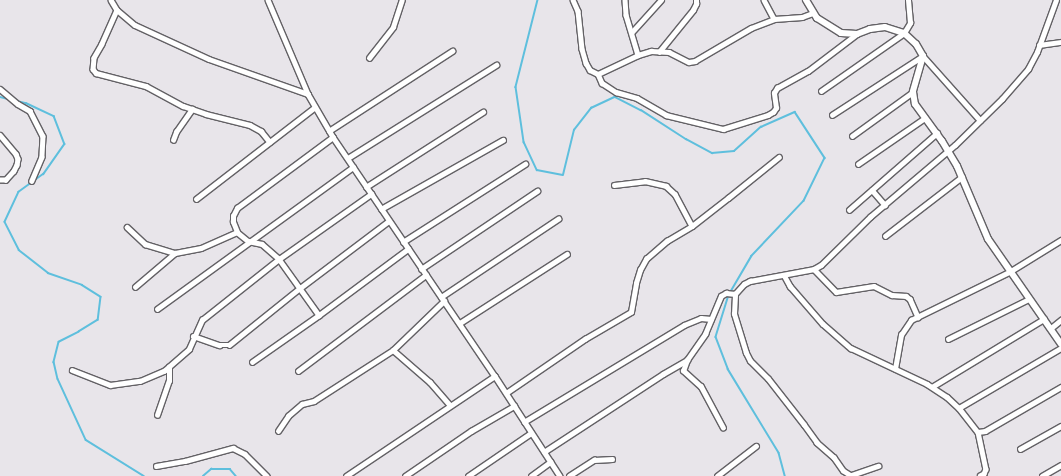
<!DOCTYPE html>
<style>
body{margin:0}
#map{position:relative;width:1061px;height:476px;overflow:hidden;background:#e8e5ea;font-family:"Roboto Serif",serif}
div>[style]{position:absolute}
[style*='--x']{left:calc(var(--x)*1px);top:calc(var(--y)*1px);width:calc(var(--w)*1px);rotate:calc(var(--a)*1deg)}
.stream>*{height:1.5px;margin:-0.75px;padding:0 0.75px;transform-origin:0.75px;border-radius:0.75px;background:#5ebfdd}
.roads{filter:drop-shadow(1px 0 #636165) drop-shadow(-1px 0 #636165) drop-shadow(0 1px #636165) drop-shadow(0 -1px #636165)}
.street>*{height:4.5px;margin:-2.25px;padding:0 2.25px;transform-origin:2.25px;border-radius:2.25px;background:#fff}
.secondary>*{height:6px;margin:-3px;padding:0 3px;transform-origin:3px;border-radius:3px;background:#fff}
span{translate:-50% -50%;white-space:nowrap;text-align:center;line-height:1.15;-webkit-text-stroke:3.5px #f6f2f7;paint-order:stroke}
</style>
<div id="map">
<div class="stream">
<div style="--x:538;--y:0;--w:90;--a:104.2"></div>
<div style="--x:516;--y:87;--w:56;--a:81.7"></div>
<div style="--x:524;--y:142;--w:31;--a:65"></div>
<div style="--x:537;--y:170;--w:26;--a:11"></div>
<div style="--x:563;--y:175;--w:46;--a:-76.3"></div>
<div style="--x:574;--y:130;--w:28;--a:-52"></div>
<div style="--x:591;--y:108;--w:26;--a:-25"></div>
<div style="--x:615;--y:97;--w:29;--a:27"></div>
<div style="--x:641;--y:110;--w:54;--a:32.8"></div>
<div style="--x:686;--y:139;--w:30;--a:28"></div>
<div style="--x:712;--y:153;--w:22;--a:-5"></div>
<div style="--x:734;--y:151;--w:36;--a:-42"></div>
<div style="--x:761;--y:127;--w:37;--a:-24"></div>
<div style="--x:795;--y:112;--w:55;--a:56.9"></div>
<div style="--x:825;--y:158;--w:48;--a:116"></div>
<div style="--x:804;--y:201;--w:76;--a:133.4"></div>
<div style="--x:752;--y:256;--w:42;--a:120.3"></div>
<div style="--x:0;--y:97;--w:12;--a:14"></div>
<div style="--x:17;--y:101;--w:9;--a:13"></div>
<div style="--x:26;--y:103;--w:31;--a:25"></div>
<div style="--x:54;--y:116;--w:30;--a:69"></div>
<div style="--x:65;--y:144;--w:37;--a:125"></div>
<div style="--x:44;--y:174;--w:31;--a:144"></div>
<div style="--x:19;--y:192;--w:33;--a:115"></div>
<div style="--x:5;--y:222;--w:31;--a:63"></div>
<div style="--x:19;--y:250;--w:37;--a:38"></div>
<div style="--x:48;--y:273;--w:36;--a:19"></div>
<div style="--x:82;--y:285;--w:22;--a:32"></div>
<div style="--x:101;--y:297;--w:23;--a:97"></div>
<div style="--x:98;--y:320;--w:22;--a:148"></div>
<div style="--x:79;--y:332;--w:22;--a:153"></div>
<div style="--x:59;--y:342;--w:21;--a:104"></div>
<div style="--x:54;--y:362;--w:17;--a:77"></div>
<div style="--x:58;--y:379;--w:67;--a:65.3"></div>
<div style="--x:86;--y:440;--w:68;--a:31.8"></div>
<div style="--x:729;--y:295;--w:44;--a:107.2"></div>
<div style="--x:716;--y:337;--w:34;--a:69"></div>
<div style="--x:728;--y:369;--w:98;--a:58.7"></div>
<div style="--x:779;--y:453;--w:24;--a:75"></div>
<div style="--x:203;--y:476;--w:11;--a:-41"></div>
<div style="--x:211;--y:469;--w:19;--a:0"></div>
<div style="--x:230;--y:469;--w:9;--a:49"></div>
</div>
<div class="roads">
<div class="street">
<div style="--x:111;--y:0;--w:12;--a:59"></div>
<div style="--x:117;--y:10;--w:23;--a:40"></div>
<div style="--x:135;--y:25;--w:81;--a:24.7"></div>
<div style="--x:209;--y:59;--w:105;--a:19.5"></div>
<div style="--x:268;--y:0;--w:102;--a:66.9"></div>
<div style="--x:308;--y:94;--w:50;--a:59.8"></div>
<div style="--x:333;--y:137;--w:289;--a:55.9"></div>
<div style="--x:495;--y:376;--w:119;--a:57"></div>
<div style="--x:573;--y:0;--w:12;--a:66"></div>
<div style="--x:578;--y:11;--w:38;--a:84"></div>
<div style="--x:582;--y:49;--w:15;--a:74"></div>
<div style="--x:586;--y:63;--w:8;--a:60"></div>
<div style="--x:590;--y:70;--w:9;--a:27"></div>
<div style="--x:598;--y:74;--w:44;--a:-25.4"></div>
<div style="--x:638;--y:55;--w:14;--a:-17"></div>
<div style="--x:651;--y:51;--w:18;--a:3"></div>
<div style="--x:669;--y:52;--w:22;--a:27"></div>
<div style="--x:689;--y:62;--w:6;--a:-9"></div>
<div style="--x:695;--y:61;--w:65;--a:-30.5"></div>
<div style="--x:751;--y:28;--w:25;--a:-21"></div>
<div style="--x:774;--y:19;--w:28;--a:-4"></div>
<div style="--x:802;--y:17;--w:12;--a:-20"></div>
<div style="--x:625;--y:0;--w:15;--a:86"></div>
<div style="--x:626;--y:15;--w:42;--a:73.3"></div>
<div style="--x:764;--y:0;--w:21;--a:62"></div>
<div style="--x:117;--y:10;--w:37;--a:114"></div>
<div style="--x:102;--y:44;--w:16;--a:120"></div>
<div style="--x:94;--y:58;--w:11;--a:95"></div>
<div style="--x:93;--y:69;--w:5;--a:53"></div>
<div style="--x:96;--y:73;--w:52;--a:14.6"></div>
<div style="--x:146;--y:86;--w:42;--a:28.4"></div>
<div style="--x:183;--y:106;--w:24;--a:19"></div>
<div style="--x:206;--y:114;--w:45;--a:14"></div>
<div style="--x:250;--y:125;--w:13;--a:29"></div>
<div style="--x:261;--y:131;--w:14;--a:51"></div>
<div style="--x:632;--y:32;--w:43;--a:-47.8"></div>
<div style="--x:1039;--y:45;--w:22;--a:-8"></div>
<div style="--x:659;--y:52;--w:54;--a:-51"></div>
<div style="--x:693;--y:10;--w:7;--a:-63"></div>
<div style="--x:696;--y:4;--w:4;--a:-90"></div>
<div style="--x:369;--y:58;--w:39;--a:-52"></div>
<div style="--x:393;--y:27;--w:28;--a:-72"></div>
<div style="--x:598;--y:74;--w:10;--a:66"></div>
<div style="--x:602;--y:83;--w:17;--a:33"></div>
<div style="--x:616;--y:92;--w:22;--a:16"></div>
<div style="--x:637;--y:98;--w:34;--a:30"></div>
<div style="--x:666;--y:115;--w:59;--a:13.8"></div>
<div style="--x:723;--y:129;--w:47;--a:-17.3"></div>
<div style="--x:768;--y:115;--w:6;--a:-31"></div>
<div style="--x:773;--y:112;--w:5;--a:-53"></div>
<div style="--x:776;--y:108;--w:15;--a:-98"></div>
<div style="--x:774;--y:93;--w:6;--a:-59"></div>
<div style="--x:777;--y:88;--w:35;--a:-29"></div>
<div style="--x:808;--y:71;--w:61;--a:-37.1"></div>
<div style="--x:0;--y:89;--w:23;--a:40"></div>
<div style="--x:18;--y:104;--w:14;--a:30"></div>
<div style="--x:30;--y:111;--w:28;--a:63"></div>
<div style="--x:43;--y:136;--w:21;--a:93"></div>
<div style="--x:42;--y:157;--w:26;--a:113"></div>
<div style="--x:821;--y:91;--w:101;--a:-34.9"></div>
<div style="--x:904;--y:33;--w:12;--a:-59"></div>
<div style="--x:910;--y:23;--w:23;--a:-95"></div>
<div style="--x:832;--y:115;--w:108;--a:-33"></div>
<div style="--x:923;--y:56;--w:86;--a:48.3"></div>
<div style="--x:329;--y:131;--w:147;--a:-33"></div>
<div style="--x:0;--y:135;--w:25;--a:50"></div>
<div style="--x:16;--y:154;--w:5;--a:68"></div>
<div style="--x:18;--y:159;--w:6;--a:99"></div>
<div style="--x:17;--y:165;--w:7;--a:117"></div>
<div style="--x:14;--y:171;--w:12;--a:132"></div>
<div style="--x:6;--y:180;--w:6;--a:180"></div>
<div style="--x:852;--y:136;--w:75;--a:-35.8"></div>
<div style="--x:173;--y:140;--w:9;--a:-69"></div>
<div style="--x:176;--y:132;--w:28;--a:-55"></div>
<div style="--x:348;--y:158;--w:175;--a:-32.1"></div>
<div style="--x:858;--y:164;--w:81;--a:-34.5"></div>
<div style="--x:614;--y:185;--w:31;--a:-7"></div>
<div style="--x:645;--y:181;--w:22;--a:13"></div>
<div style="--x:666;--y:186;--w:12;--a:42"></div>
<div style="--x:675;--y:194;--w:36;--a:62"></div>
<div style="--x:366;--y:187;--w:139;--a:-32.7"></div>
<div style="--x:872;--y:190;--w:20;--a:49"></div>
<div style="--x:196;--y:199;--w:150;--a:-37.7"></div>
<div style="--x:381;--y:209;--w:140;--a:-29.5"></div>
<div style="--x:849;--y:210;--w:117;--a:-41.2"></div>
<div style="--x:127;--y:227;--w:25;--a:43"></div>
<div style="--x:145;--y:244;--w:31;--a:17"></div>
<div style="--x:237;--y:232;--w:11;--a:-112"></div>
<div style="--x:233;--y:222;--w:6;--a:-90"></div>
<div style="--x:233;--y:216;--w:9;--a:-63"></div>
<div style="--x:237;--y:208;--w:119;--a:-36.5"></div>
<div style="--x:885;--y:236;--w:97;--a:-37.5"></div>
<div style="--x:403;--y:242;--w:145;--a:-32.6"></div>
<div style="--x:421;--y:269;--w:140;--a:-33.9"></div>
<div style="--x:814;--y:269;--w:32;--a:46"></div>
<div style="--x:836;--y:292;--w:38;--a:-9"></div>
<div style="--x:874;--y:286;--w:20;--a:27"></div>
<div style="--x:892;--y:295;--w:14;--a:4"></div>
<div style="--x:906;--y:296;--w:5;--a:37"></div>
<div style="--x:910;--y:299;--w:20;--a:66"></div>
<div style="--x:784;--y:275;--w:13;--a:61"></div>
<div style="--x:790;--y:286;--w:50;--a:49"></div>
<div style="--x:823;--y:324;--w:37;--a:41"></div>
<div style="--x:851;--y:348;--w:84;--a:25.3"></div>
<div style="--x:927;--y:384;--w:24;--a:33"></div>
<div style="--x:947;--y:397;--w:16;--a:43"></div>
<div style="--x:959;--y:408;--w:31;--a:52"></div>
<div style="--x:978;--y:432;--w:38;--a:78"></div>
<div style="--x:986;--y:469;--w:5;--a:112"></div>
<div style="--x:984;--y:474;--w:4;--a:153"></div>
<div style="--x:135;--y:287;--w:52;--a:-40.4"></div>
<div style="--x:175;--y:253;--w:26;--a:-11"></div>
<div style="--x:201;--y:248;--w:39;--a:-24"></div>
<div style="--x:237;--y:232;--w:14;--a:39"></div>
<div style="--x:248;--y:241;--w:14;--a:12"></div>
<div style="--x:262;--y:244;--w:23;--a:41"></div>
<div style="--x:279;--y:259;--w:69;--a:54.5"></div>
<div style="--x:441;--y:297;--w:141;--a:-33.7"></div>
<div style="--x:157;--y:309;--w:242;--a:-35.9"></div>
<div style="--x:460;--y:323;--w:127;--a:-32.8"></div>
<div style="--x:1051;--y:328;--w:13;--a:-39"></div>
<div style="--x:193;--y:336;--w:28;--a:19"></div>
<div style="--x:219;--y:345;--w:10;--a:0"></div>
<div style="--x:229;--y:345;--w:91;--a:-38.8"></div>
<div style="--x:300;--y:288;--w:111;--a:-37"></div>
<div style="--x:948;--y:339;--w:90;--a:-26.3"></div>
<div style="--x:393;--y:350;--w:49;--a:40.9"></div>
<div style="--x:430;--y:382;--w:30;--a:49"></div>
<div style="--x:252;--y:362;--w:82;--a:-35"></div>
<div style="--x:319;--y:315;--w:111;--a:-36.6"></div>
<div style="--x:895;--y:369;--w:35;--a:-80"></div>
<div style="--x:901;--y:335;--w:18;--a:-56"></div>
<div style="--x:911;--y:320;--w:111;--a:-26.1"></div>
<div style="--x:1011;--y:271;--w:59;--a:-31.8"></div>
<div style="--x:72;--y:370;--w:41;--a:21.5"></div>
<div style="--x:110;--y:385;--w:30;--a:-8"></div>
<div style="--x:140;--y:381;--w:26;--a:-23"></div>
<div style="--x:164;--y:371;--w:33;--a:-41"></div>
<div style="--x:189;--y:349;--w:32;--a:-66"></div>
<div style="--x:202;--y:320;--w:98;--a:-38.4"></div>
<div style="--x:279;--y:259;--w:113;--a:-35.2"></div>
<div style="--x:298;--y:371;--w:160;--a:-36.9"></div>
<div style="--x:932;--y:387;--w:131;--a:-31.3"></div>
<div style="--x:506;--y:393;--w:96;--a:-34.4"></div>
<div style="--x:585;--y:339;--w:53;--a:-30.4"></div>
<div style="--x:631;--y:312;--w:29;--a:-80"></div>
<div style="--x:636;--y:283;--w:14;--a:-73"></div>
<div style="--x:640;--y:270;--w:13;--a:-61"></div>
<div style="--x:646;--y:259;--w:28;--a:-41"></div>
<div style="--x:667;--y:241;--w:29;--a:-31"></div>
<div style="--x:692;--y:226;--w:46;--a:-37.9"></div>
<div style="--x:728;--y:198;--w:65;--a:-38.8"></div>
<div style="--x:959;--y:408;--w:118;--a:-30.5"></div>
<div style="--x:157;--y:415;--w:36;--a:-71"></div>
<div style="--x:169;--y:381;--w:14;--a:-90"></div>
<div style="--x:524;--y:422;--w:187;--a:-31.2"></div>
<div style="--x:684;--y:325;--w:18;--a:-22"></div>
<div style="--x:701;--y:318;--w:10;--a:6"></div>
<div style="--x:723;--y:428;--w:47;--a:-118.2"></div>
<div style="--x:701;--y:387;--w:24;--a:-138"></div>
<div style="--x:683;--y:371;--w:12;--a:-70"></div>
<div style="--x:687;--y:360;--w:32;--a:-55"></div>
<div style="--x:705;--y:334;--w:41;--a:-67.2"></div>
<div style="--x:721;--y:296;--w:6;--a:-31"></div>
<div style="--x:726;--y:293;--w:9;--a:6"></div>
<div style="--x:278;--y:431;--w:18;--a:-56"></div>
<div style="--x:288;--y:416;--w:18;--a:-41"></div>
<div style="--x:302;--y:404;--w:12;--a:-14"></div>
<div style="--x:314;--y:401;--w:94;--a:-32.8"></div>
<div style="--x:393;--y:350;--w:71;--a:-43.9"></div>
<div style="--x:978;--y:432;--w:7;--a:-8"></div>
<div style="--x:985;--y:431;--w:88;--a:-30.1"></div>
<div style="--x:1020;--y:449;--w:47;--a:-29.3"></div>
<div style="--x:544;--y:452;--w:142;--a:-33.2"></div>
<div style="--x:663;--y:374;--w:28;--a:-30"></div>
<div style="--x:156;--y:466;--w:29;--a:-10"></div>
<div style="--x:185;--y:461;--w:50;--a:-15.2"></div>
<div style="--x:233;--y:448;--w:13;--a:27"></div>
<div style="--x:245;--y:454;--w:31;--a:45"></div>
<div style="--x:346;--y:476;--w:179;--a:-33.9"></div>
<div style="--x:405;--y:476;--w:80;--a:-34.3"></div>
<div style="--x:471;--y:431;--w:50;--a:-30.2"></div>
<div style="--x:468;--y:476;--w:76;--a:-34.3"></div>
<div style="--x:531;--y:476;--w:24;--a:-36"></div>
<div style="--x:569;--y:476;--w:30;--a:-33"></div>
<div style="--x:594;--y:460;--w:18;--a:-3"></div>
<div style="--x:717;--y:476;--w:49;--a:-37.6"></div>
<div style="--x:849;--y:476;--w:31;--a:-19"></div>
<div style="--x:851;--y:476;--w:9;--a:-148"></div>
<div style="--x:843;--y:471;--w:16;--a:-125"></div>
<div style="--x:834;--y:458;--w:23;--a:-139"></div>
<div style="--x:817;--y:443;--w:22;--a:-126"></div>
<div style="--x:804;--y:425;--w:58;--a:-128"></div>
<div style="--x:768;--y:379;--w:25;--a:-135"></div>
<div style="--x:750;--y:361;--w:9;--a:-117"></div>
<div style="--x:746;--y:353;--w:41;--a:-107.1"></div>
<div style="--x:734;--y:314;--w:20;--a:-87"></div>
<div style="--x:735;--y:294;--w:13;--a:-48"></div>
<div style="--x:744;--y:284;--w:7;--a:-27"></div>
<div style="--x:750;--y:281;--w:65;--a:-10.6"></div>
<div style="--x:814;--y:269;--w:8;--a:-30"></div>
<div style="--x:821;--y:265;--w:69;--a:-44.4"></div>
<div style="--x:870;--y:217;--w:111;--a:-40.3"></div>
<div style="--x:955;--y:145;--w:66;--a:-44.4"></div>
<div style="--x:1002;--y:99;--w:40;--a:-49"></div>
<div style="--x:1028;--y:69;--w:19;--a:-62"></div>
<div style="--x:1037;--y:52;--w:55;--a:-69.9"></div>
<div style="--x:1042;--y:476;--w:22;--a:-30"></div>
</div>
<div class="secondary">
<div style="--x:806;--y:0;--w:21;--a:59"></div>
<div style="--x:817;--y:18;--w:28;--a:32"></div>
<div style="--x:841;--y:33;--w:16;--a:4"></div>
<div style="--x:857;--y:34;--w:14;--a:-21"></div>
<div style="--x:870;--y:29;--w:15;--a:-8"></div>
<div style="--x:885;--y:27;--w:20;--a:18"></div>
<div style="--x:904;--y:33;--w:16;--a:43"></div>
<div style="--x:916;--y:44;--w:14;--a:60"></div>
<div style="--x:923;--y:56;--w:37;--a:106"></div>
<div style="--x:913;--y:92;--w:12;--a:81"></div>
<div style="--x:915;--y:104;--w:46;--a:53.9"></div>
<div style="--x:942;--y:141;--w:29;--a:59"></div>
<div style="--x:957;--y:166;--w:79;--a:67"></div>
<div style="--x:988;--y:239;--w:128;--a:55.2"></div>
</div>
</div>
</div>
